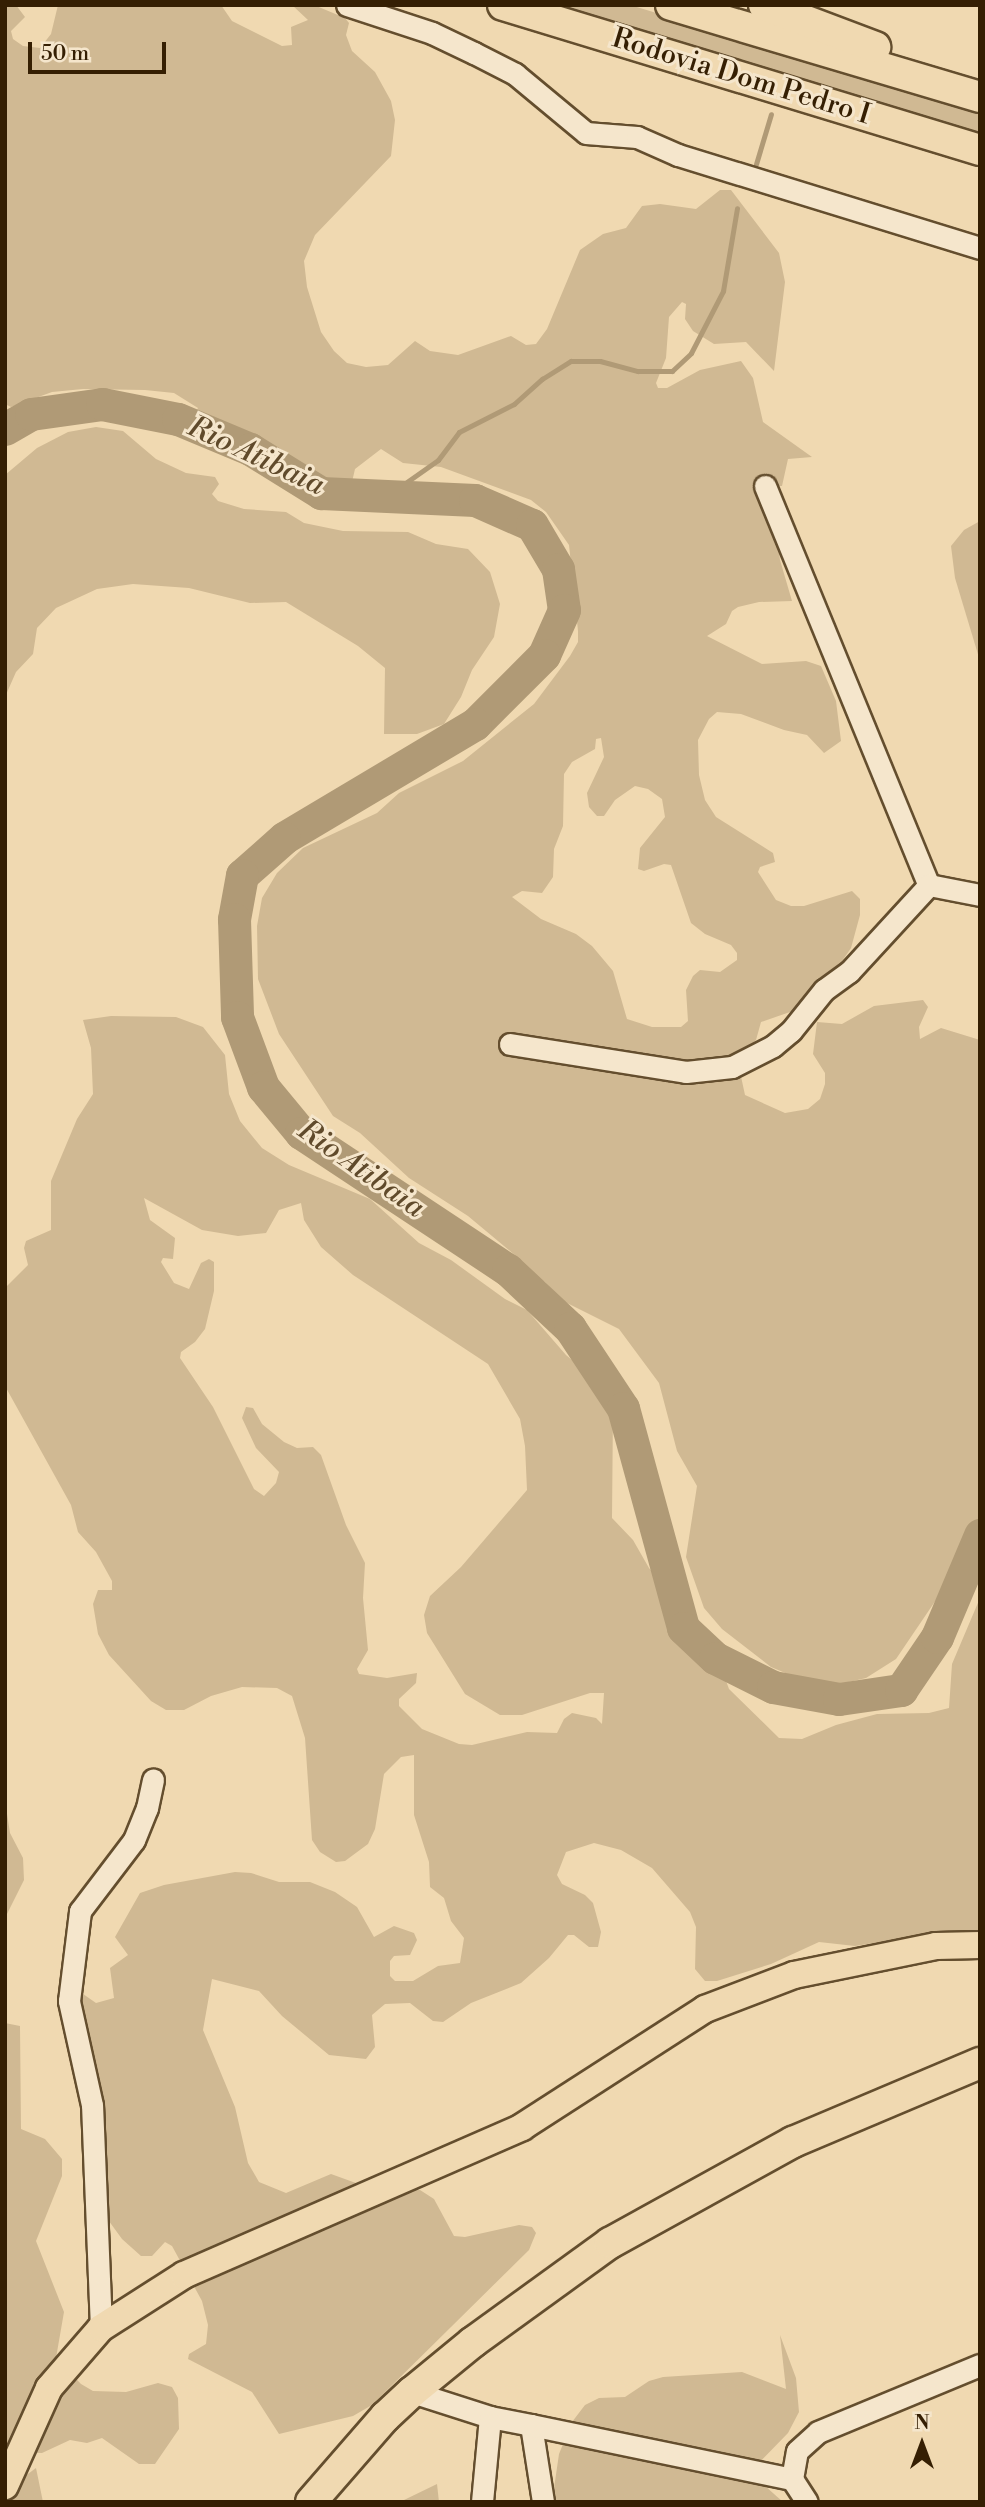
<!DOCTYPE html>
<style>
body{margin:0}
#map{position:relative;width:985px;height:2507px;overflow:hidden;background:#f0d9b1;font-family:"Libre Bodoni",serif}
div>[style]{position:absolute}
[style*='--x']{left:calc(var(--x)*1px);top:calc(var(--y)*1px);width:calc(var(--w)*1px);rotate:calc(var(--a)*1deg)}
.green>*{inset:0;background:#d0b993}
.stream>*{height:5px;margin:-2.5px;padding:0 2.5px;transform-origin:2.5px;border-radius:2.5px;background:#b09a76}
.river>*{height:33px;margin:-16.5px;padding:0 16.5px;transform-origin:16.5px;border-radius:16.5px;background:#b09a76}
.roads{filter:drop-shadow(2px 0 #644e2e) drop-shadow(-2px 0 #644e2e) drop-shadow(0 2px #644e2e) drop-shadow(0 -2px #644e2e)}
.minor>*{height:21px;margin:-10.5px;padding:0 10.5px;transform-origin:10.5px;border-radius:10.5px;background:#f5e6cc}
.major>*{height:26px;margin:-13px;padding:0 13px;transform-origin:13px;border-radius:13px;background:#f0d9b1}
.highway>*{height:30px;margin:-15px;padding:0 15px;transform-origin:15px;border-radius:15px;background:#f0d9b1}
span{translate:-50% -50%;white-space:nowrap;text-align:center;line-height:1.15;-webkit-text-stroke:6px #f5e6cc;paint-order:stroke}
.street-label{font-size:28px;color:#351f03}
.water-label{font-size:30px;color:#604a2b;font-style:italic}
.frame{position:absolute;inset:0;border:7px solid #351f03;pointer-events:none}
.north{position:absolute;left:887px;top:2409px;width:70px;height:70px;-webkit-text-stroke:5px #f5e6cc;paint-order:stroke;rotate:0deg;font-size:19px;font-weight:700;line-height:28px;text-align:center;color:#351f03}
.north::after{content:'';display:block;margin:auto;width:24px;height:32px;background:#351f03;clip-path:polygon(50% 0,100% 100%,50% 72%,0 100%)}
.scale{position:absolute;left:28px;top:42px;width:138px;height:32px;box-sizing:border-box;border:4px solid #351f03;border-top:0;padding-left:9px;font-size:21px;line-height:24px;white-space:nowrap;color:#351f03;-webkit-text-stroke:5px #f5e6cc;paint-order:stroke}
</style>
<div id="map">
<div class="green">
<div style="clip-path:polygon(evenodd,5px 5px,16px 5px,25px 17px,11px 31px,13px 39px,23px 46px,40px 48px,51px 34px,58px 5px,221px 5px,232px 21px,282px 46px,292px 45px,291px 27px,308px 20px,292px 5px,314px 5px,345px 18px,349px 23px,346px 35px,352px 51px,375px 72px,391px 101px,395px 120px,391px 156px,315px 235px,304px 261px,307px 287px,321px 332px,334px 351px,347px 363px,366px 367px,388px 365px,415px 341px,430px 351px,458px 355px,511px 336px,526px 345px,536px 344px,547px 329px,580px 250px,603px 234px,626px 228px,642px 206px,660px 204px,696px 209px,720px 190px,731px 190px,779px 253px,785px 282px,774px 371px,746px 342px,714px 344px,693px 331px,685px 319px,686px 304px,682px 302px,669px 317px,666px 358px,656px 383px,658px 388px,667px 388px,700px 370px,741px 361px,753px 378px,763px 422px,812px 457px,788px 459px,782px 486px,774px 486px,771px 491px,780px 560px,792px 601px,759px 602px,738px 607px,732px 611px,726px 624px,707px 636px,762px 664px,806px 661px,821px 666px,836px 701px,841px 741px,824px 753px,807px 735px,784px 730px,741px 714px,717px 712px,709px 719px,698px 740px,699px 775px,705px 800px,716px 817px,773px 853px,775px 862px,760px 867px,758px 872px,776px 900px,791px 906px,804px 906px,852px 891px,860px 899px,860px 915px,851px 948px,829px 980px,793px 1011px,761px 1022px,756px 1040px,737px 1058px,745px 1095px,785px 1113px,808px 1109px,820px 1099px,825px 1084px,825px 1073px,813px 1054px,817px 1022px,842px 1024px,874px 1006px,923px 1000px,928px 1007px,919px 1027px,920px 1039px,941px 1028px,980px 1040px,980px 1519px,959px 1566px,896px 1659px,866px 1678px,836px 1685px,802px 1680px,771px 1667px,722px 1629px,704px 1608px,686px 1557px,697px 1486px,677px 1451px,659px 1383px,619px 1329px,563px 1301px,545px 1282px,526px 1271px,522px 1261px,468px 1216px,409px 1178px,360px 1133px,333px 1116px,279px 1034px,258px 979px,257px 926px,262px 898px,277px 873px,303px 848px,377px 813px,399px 793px,463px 761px,534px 704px,570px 656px,578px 642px,578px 631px,569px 545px,546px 512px,531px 500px,441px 467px,403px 463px,381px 449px,355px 469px,352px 482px,328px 482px,301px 472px,223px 425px,194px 416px,198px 408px,174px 393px,145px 390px,83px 389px,52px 392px,11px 407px,5px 404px,5px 5px,601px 738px,604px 757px,587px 793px,589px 807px,597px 816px,604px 816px,615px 800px,635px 786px,648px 789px,662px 799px,665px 817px,640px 848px,638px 869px,644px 871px,664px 864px,671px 865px,691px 923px,705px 934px,731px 945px,737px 953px,737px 960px,720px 972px,700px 970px,693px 976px,686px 990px,688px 1021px,681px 1027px,652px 1027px,627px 1019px,613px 971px,592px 946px,576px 934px,541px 919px,512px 897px,522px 891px,542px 893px,553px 877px,554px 849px,563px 826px,564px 774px,572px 762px,595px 749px,596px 739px,601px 738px)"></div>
<div style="clip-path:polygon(548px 5px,630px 5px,825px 64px,980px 112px,980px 138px)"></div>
<div style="clip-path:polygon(96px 427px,123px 431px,156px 459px,186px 473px,215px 477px,219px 484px,212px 494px,218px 501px,244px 509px,286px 512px,304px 523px,343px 531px,408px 532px,436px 544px,468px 549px,490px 572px,500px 604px,494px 637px,472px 670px,461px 697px,444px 724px,417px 734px,384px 734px,385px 668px,358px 646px,286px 602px,250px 603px,189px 588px,133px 584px,97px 589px,56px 608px,37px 628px,33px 654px,16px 672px,5px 697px,5px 475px,37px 448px,68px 432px)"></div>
<div style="clip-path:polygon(980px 521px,980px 661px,955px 578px,951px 546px,964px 530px)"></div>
<div style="clip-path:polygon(evenodd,111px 1016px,176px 1017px,203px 1027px,225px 1055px,229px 1094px,240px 1121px,262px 1148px,289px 1165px,370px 1199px,419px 1243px,451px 1260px,505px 1299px,527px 1310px,566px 1355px,597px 1381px,613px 1409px,612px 1518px,633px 1540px,649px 1568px,709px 1634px,729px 1689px,779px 1738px,802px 1739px,836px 1725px,877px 1714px,929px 1713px,949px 1708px,952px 1664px,980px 1598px,980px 1933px,955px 1930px,855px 1946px,819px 1942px,771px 1964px,717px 1981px,705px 1981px,695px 1969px,696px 1927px,690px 1912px,652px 1868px,621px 1850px,594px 1843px,566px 1852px,557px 1875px,562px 1884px,585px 1895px,593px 1903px,601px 1932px,598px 1947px,589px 1947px,574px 1935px,568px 1935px,549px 1958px,521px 1983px,471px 2003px,443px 2022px,433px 2021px,410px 2003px,385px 2004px,372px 2015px,375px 2047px,366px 2059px,329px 2055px,282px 2016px,259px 1991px,212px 1979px,203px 2030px,235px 2107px,248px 2163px,259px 2182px,286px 2193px,331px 2174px,378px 2191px,420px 2190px,434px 2199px,454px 2236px,465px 2237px,519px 2225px,532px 2227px,536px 2233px,529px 2250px,372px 2405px,353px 2416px,279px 2434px,252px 2392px,188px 2359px,189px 2354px,206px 2344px,208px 2325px,202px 2301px,172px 2246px,165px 2242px,152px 2256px,141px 2256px,122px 2239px,106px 2217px,73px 1987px,96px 2003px,114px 1998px,110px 1968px,128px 1955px,115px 1937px,140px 1893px,164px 1885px,235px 1872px,251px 1873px,279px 1882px,310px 1882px,335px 1892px,357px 1907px,374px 1937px,394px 1926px,414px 1933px,417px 1940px,410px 1955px,394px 1956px,390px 1961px,390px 1976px,395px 1981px,413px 1981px,438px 1966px,460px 1963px,464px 1938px,451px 1921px,444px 1898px,430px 1887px,429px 1862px,414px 1815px,414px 1755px,401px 1757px,384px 1774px,375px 1829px,368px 1844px,345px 1861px,336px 1862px,320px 1852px,312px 1840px,305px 1738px,292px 1696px,277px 1688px,242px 1687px,211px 1696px,184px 1710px,166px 1710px,151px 1701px,109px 1655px,98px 1634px,93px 1604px,98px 1590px,112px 1590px,112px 1581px,96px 1552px,78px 1532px,71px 1505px,5px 1386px,5px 1288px,28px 1265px,24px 1248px,26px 1241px,51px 1230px,51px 1181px,77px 1119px,93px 1094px,91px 1048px,83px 1020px,111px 1016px,144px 1198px,202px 1230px,238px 1236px,266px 1233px,279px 1210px,301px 1203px,304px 1220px,321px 1247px,353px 1275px,488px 1364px,520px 1419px,525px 1446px,527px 1490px,461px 1567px,430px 1596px,424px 1615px,427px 1633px,465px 1694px,500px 1715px,522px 1715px,590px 1693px,604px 1693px,602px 1724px,596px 1718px,572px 1713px,564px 1719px,557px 1733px,527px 1732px,472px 1745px,459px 1744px,422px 1729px,399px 1706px,399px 1699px,416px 1683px,417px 1673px,387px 1678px,359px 1674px,357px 1669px,368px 1650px,363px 1598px,365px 1563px,346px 1525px,321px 1455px,313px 1447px,297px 1448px,284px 1442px,262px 1424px,253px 1408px,246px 1407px,242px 1418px,256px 1448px,279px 1472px,276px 1483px,264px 1496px,254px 1489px,213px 1407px,180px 1358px,181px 1352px,195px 1342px,205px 1329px,214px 1291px,214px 1262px,209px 1259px,201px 1263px,189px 1289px,174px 1283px,161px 1262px,163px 1258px,173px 1259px,175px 1238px,150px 1220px,144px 1198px)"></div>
<div style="clip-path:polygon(5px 1801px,10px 1833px,23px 1858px,24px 1880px,5px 1918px)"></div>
<div style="clip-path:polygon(5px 2023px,20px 2026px,21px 2129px,45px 2139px,62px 2159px,62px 2176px,36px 2241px,64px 2312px,56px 2358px,81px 2384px,93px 2391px,126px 2392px,158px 2383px,172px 2387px,178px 2398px,179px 2429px,155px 2464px,139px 2464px,102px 2438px,87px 2443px,70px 2440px,42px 2453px,5px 2452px)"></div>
<div style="clip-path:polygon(780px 2335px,796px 2378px,799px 2412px,788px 2433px,756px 2466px,754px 2476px,783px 2502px,552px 2502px,559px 2454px,572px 2422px,585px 2405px,599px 2398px,625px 2397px,649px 2381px,663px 2377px,742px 2372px,786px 2389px)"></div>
<div style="clip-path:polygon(36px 2468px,43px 2502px,8px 2502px,21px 2479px)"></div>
<div style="clip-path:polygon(437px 2484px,439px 2502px,403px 2502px,404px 2500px)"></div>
</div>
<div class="stream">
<div style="--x:756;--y:164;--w:52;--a:-73.3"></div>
<div style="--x:384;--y:498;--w:66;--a:-35.1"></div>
<div style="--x:438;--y:460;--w:35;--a:-53"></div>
<div style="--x:459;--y:432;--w:62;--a:-27"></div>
<div style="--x:514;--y:404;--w:38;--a:-42"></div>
<div style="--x:542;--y:379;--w:34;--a:-32"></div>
<div style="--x:571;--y:361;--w:29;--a:0"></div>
<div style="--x:600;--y:361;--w:39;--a:15"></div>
<div style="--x:638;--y:371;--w:34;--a:0"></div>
<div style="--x:672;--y:371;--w:26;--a:-43"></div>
<div style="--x:691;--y:353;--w:70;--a:-62.7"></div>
<div style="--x:723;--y:291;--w:84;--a:-80.4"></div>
</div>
<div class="river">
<div style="--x:5;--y:429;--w:30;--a:-30"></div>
<div style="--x:31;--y:414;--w:72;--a:-8"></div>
<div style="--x:102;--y:404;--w:77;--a:11.2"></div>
<div style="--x:178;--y:419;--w:78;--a:22.6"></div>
<div style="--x:250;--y:449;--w:84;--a:31.8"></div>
<div style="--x:321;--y:493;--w:154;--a:2.6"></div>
<div style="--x:475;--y:500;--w:62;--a:23.7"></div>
<div style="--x:532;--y:525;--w:51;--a:59.4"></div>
<div style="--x:558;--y:569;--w:41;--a:81.7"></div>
<div style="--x:564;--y:610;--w:49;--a:114"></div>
<div style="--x:544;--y:655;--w:98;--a:135"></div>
<div style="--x:475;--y:724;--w:222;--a:149.2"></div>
<div style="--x:284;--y:838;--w:56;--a:138.6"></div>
<div style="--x:242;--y:875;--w:45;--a:100.3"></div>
<div style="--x:234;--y:919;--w:98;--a:88.2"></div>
<div style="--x:237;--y:1017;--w:75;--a:69.6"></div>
<div style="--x:263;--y:1087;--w:60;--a:50.4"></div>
<div style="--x:301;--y:1133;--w:248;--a:33.5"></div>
<div style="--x:508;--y:1270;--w:85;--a:43.1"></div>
<div style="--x:570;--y:1328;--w:96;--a:56.5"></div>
<div style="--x:623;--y:1408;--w:228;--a:74.7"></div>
<div style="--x:683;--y:1628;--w:44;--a:43.2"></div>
<div style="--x:715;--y:1658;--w:65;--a:26.6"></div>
<div style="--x:773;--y:1687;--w:67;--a:10.3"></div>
<div style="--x:839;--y:1699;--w:63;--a:-8.3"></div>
<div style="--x:901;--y:1690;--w:64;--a:-55.8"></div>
<div style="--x:937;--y:1637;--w:111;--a:-67.1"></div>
</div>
<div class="roads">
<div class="minor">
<div style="--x:347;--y:5;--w:89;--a:18.2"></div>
<div style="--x:432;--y:33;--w:47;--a:25.5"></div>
<div style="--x:474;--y:53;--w:46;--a:27.1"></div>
<div style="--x:515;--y:74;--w:92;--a:39.7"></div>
<div style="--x:586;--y:133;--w:51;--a:4.5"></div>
<div style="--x:637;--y:137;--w:45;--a:23.7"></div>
<div style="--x:678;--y:155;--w:316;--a:17.1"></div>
<div style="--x:765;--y:486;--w:431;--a:67.7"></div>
<div style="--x:929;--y:885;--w:52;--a:11.1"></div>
<div style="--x:510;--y:1044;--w:178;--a:9"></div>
<div style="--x:686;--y:1072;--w:46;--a:-6.2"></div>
<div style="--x:732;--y:1067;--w:46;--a:-27.1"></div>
<div style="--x:773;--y:1046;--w:23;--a:-40"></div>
<div style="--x:791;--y:1031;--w:53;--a:-51.2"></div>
<div style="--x:824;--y:990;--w:31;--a:-36"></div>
<div style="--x:849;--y:972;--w:118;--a:-47.4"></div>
<div style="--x:101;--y:2328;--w:223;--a:-92.3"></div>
<div style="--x:92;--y:2105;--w:107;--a:-102.5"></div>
<div style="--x:69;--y:2001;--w:91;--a:-83"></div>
<div style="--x:80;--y:1911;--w:89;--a:-52.7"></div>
<div style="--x:134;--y:1840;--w:35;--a:-68"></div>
<div style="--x:147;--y:1808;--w:29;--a:-78"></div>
<div style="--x:412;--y:2392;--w:82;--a:17.8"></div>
<div style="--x:490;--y:2417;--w:85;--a:95.4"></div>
<div style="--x:490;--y:2417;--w:42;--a:11"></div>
<div style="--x:531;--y:2425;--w:78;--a:81.1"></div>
<div style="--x:531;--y:2425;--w:267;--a:11.7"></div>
<div style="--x:792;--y:2479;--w:28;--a:-80"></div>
<div style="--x:797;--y:2451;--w:28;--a:-42"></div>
<div style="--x:818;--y:2432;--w:175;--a:-22.5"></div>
<div style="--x:792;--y:2479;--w:27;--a:57"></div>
</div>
<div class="major">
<div style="--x:5;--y:2486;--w:107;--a:-65.8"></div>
<div style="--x:49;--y:2388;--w:79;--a:-49.1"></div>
<div style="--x:101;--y:2328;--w:98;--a:-32.6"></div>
<div style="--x:184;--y:2275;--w:369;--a:-23.6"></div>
<div style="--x:522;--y:2127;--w:218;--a:-32.8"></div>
<div style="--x:705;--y:2009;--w:95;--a:-20.9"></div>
<div style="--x:794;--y:1975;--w:145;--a:-11.5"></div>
<div style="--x:936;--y:1946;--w:44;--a:-1.3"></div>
</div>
<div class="highway">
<div style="--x:503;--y:5;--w:499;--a:16.9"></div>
<div style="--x:671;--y:5;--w:322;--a:16.6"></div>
<div style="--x:764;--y:5;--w:119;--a:20.7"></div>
<div style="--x:311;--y:2502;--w:113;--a:-49"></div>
<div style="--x:385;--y:2417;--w:37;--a:-43"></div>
<div style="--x:412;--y:2392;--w:79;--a:-39.3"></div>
<div style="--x:473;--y:2342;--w:169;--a:-35.9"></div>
<div style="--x:610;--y:2243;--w:209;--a:-28.9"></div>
<div style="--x:793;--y:2142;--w:203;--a:-22.9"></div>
</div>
</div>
<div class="street-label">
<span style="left:741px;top:77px;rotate:17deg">Rodovia Dom Pedro I</span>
</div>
<div class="water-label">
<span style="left:256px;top:456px;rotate:25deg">Rio Atibaia</span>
<span style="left:361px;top:1169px;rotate:35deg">Rio Atibaia</span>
</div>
<div class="frame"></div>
<div class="north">N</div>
<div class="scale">50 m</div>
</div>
